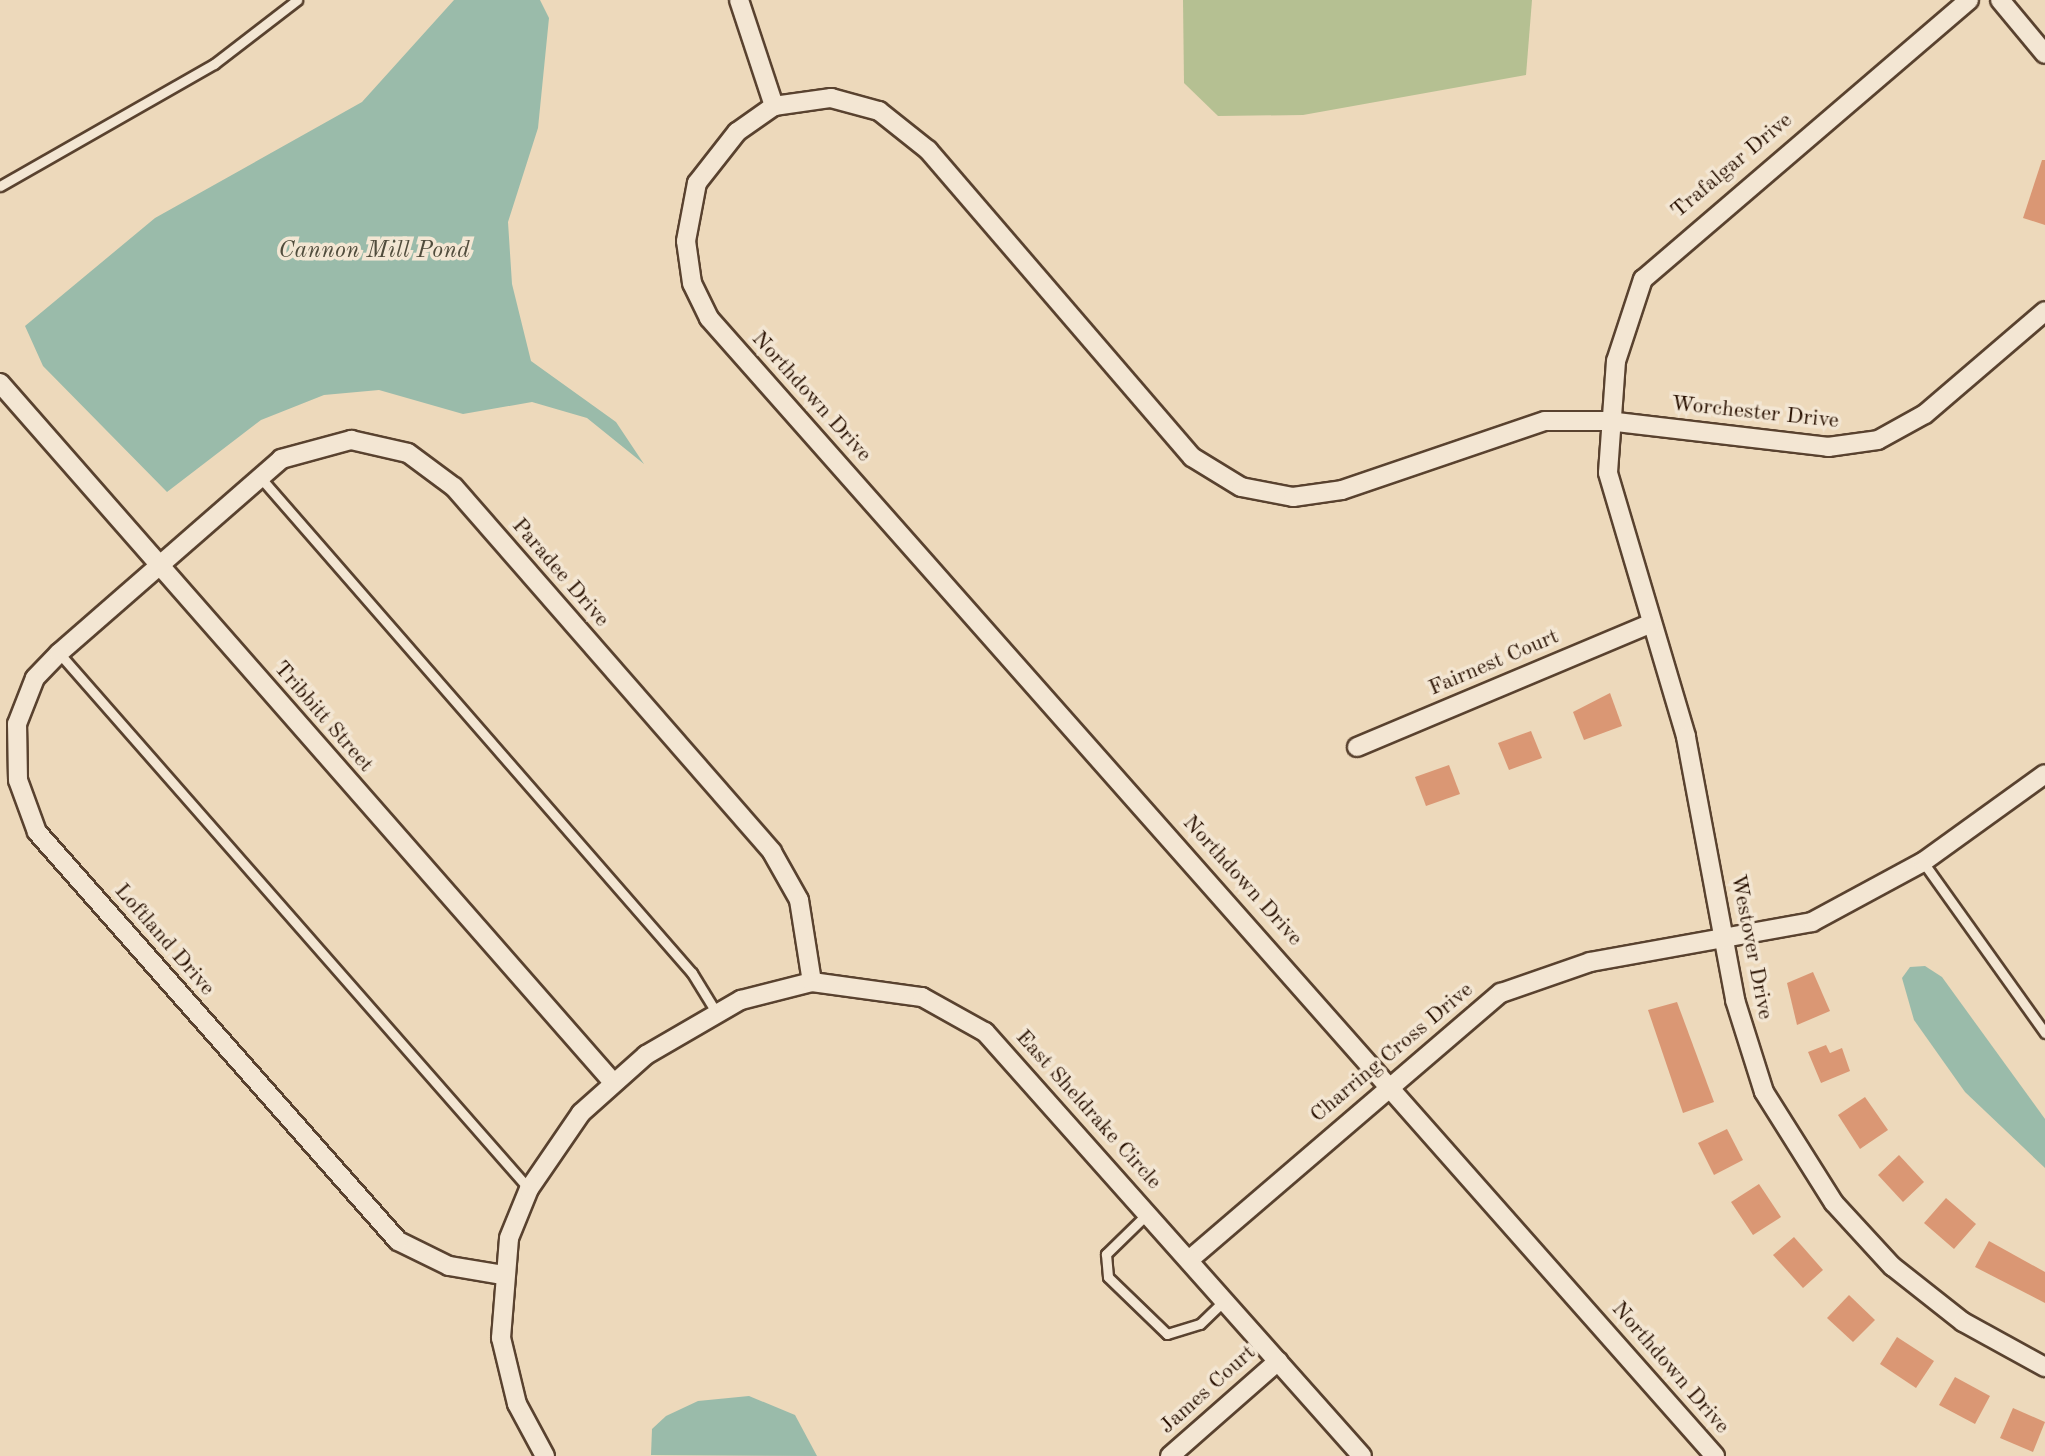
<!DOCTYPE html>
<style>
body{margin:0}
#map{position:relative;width:2045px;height:1456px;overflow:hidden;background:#edd9bb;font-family:"Old Standard TT",serif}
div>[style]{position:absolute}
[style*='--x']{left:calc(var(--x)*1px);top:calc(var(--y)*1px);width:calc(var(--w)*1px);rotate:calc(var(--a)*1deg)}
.green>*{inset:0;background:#b5c092}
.water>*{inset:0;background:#9abbaa}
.building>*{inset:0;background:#da9774}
.roads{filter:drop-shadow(2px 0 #59422f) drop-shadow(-2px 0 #59422f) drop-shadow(0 2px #59422f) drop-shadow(0 -2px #59422f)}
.lane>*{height:9px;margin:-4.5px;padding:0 4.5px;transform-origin:4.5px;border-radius:4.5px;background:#f3e6d3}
.street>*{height:18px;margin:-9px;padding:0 9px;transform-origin:9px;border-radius:9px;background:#f3e6d3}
span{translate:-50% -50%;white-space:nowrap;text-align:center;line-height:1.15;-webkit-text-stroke:7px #f3e6d3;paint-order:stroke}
.street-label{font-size:22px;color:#281000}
.water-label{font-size:24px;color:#504c3c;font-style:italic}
</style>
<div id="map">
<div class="green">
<div style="clip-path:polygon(1183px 0,1532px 0,1526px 75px,1303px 115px,1218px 116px,1184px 83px)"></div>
</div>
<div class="water">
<div style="clip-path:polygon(454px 0,540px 0,549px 18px,538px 128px,508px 222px,512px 284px,531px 361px,616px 422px,644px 464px,587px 418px,532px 402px,463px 414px,379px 390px,324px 395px,261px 420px,167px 492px,43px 366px,25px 326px,155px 218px,362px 102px)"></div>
<div style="clip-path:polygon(1925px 966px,1942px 977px,2045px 1119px,2045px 1168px,1965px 1092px,1914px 1020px,1902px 978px,1910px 967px)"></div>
<div style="clip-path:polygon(749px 1396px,795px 1415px,817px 1456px,651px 1455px,652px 1429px,666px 1416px,698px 1401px)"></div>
</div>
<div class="building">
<div style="clip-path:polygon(2042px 160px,2045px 160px,2045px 225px,2023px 218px)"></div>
<div style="clip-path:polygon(1610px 693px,1622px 726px,1584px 740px,1573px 712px)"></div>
<div style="clip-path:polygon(1531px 731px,1542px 758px,1509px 770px,1498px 743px)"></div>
<div style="clip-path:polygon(1449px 765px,1460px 794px,1426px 806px,1415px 777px)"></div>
<div style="clip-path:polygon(1813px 972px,1830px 1011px,1797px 1025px,1787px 983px)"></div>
<div style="clip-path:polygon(1677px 1002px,1714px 1102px,1683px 1113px,1648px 1010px)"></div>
<div style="clip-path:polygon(1826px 1045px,1830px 1053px,1842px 1048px,1850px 1071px,1821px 1083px,1808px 1052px)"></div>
<div style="clip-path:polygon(1865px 1097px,1888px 1130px,1860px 1149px,1838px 1115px)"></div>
<div style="clip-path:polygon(1727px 1129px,1743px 1160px,1714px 1175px,1698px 1143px)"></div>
<div style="clip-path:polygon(1899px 1155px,1924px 1182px,1903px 1202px,1878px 1175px)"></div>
<div style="clip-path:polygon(1759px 1184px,1781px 1217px,1753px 1235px,1731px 1202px)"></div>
<div style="clip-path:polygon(1946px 1198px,1976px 1224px,1954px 1249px,1924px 1223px)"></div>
<div style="clip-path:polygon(1794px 1237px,1823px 1270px,1803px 1288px,1773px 1255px)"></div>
<div style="clip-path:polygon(1989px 1241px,2045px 1272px,2045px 1303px,1975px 1267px)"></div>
<div style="clip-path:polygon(1849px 1295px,1875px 1320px,1853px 1342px,1827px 1318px)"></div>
<div style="clip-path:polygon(1897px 1337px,1934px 1361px,1916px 1388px,1880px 1364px)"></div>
<div style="clip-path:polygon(1955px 1377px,1990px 1396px,1975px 1424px,1939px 1405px)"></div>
<div style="clip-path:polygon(2013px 1408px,2045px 1422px,2033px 1452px,2000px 1438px)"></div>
</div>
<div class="roads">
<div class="lane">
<div style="--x:0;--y:186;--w:246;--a:-29.7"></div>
<div style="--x:214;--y:64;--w:105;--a:-37.6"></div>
<div style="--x:259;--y:476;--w:659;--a:48.94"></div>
<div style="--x:692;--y:973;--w:46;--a:58.4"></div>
<div style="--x:59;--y:653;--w:713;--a:48.75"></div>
<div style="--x:1923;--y:862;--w:210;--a:54.5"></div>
<div style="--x:1148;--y:1213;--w:59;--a:135.7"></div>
<div style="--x:1106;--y:1254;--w:23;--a:85"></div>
<div style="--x:1108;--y:1277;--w:82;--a:44"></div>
<div style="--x:1167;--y:1334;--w:34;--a:-17"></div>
<div style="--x:1200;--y:1324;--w:33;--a:-44"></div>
</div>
<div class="street">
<div style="--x:739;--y:0;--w:112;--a:71.7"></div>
<div style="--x:1969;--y:0;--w:429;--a:139.4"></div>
<div style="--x:1643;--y:279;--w:86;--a:108.2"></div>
<div style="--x:1616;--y:361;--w:112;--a:94.1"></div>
<div style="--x:1608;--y:473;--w:275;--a:73.5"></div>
<div style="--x:1686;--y:737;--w:268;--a:79.4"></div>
<div style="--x:1735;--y:1000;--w:96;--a:72.5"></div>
<div style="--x:1764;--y:1092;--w:131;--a:57.8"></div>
<div style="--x:1834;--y:1203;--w:86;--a:47.4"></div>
<div style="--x:1892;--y:1266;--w:90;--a:38.3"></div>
<div style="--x:1963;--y:1322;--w:94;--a:28.8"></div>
<div style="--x:2000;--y:0;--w:70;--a:50.2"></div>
<div style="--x:0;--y:383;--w:928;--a:48.76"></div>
<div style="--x:1357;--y:747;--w:318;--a:-22.8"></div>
<div style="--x:1189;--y:1260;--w:411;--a:-40.6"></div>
<div style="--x:1501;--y:993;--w:94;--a:-19.2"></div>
<div style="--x:1590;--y:962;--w:226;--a:-10.2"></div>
<div style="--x:1812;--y:922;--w:126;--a:-28.4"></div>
<div style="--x:1923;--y:862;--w:150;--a:-35.8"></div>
<div style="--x:503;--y:1275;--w:55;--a:-170.5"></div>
<div style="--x:449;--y:1266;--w:57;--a:-153.9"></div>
<div style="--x:398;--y:1241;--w:546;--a:-131.43"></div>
<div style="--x:37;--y:832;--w:55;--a:-110.1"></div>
<div style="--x:18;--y:780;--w:56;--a:-91"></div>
<div style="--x:17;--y:724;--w:49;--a:-68.6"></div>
<div style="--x:35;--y:678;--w:35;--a:-46"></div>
<div style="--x:59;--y:653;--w:295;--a:-41.1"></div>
<div style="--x:281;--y:459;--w:73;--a:-15.2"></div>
<div style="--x:351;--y:440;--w:58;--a:12.8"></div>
<div style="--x:408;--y:453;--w:57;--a:36.5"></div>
<div style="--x:454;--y:487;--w:484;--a:48.9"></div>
<div style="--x:772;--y:852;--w:55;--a:60.6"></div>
<div style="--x:799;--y:900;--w:83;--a:81"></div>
<div style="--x:545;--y:1456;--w:59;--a:-118.3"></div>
<div style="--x:517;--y:1404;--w:68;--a:-103.6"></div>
<div style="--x:501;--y:1338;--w:100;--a:-85.4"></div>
<div style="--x:509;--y:1238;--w:53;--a:-67.8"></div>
<div style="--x:529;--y:1189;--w:92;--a:-55.6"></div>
<div style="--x:581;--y:1113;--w:87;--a:-41.7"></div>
<div style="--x:646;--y:1055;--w:110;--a:-30.1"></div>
<div style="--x:741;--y:1000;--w:73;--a:-14.2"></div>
<div style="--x:812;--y:982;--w:111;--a:7.8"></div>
<div style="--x:922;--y:997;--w:72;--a:29.1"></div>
<div style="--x:985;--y:1032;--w:567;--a:48.36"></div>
<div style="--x:1170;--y:1456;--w:144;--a:-41.3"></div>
<div style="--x:1715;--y:1456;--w:1519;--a:-131.48"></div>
<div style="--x:709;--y:318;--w:39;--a:-116"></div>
<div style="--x:692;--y:283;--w:42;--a:-98.1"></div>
<div style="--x:686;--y:241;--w:59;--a:-79.3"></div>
<div style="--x:697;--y:183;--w:65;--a:-51.9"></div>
<div style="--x:737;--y:132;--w:45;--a:-35.1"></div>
<div style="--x:774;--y:106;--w:58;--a:-8"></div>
<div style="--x:831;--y:98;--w:50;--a:15.2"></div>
<div style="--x:879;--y:111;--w:63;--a:38.5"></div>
<div style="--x:928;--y:150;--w:405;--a:49.3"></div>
<div style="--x:1192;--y:457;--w:57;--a:31.5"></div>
<div style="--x:1241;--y:487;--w:53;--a:10.9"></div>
<div style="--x:1293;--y:497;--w:49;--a:-8.1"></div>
<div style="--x:1342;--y:490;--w:214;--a:-18.8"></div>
<div style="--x:1545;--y:421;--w:63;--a:0"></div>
<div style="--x:1608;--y:421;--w:222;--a:6.7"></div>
<div style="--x:1828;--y:447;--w:50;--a:-8"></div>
<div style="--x:1878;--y:440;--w:54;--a:-29"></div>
<div style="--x:1925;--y:414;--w:158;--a:-40.6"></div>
</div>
</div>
<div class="street-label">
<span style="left:1732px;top:166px;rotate:-40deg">Trafalgar Drive</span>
<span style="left:811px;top:397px;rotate:48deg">Northdown Drive</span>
<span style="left:1755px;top:413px;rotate:6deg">Worchester Drive</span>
<span style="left:560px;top:573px;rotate:49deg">Paradee Drive</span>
<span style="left:1494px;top:663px;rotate:-23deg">Fairnest Court</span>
<span style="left:323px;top:717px;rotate:49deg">Tribbitt Street</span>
<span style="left:1242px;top:881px;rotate:48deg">Northdown Drive</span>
<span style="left:164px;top:940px;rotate:49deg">Loftland Drive</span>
<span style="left:1751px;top:947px;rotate:79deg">Westover Drive</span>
<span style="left:1392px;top:1053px;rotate:-40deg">Charring Cross Drive</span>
<span style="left:1088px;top:1110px;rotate:48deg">East Sheldrake Circle</span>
<span style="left:1670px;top:1368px;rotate:49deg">Northdown Drive</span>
<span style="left:1208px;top:1390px;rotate:-42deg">James Court</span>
</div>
<div class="water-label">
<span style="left:374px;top:252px">Cannon Mill Pond</span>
</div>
</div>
